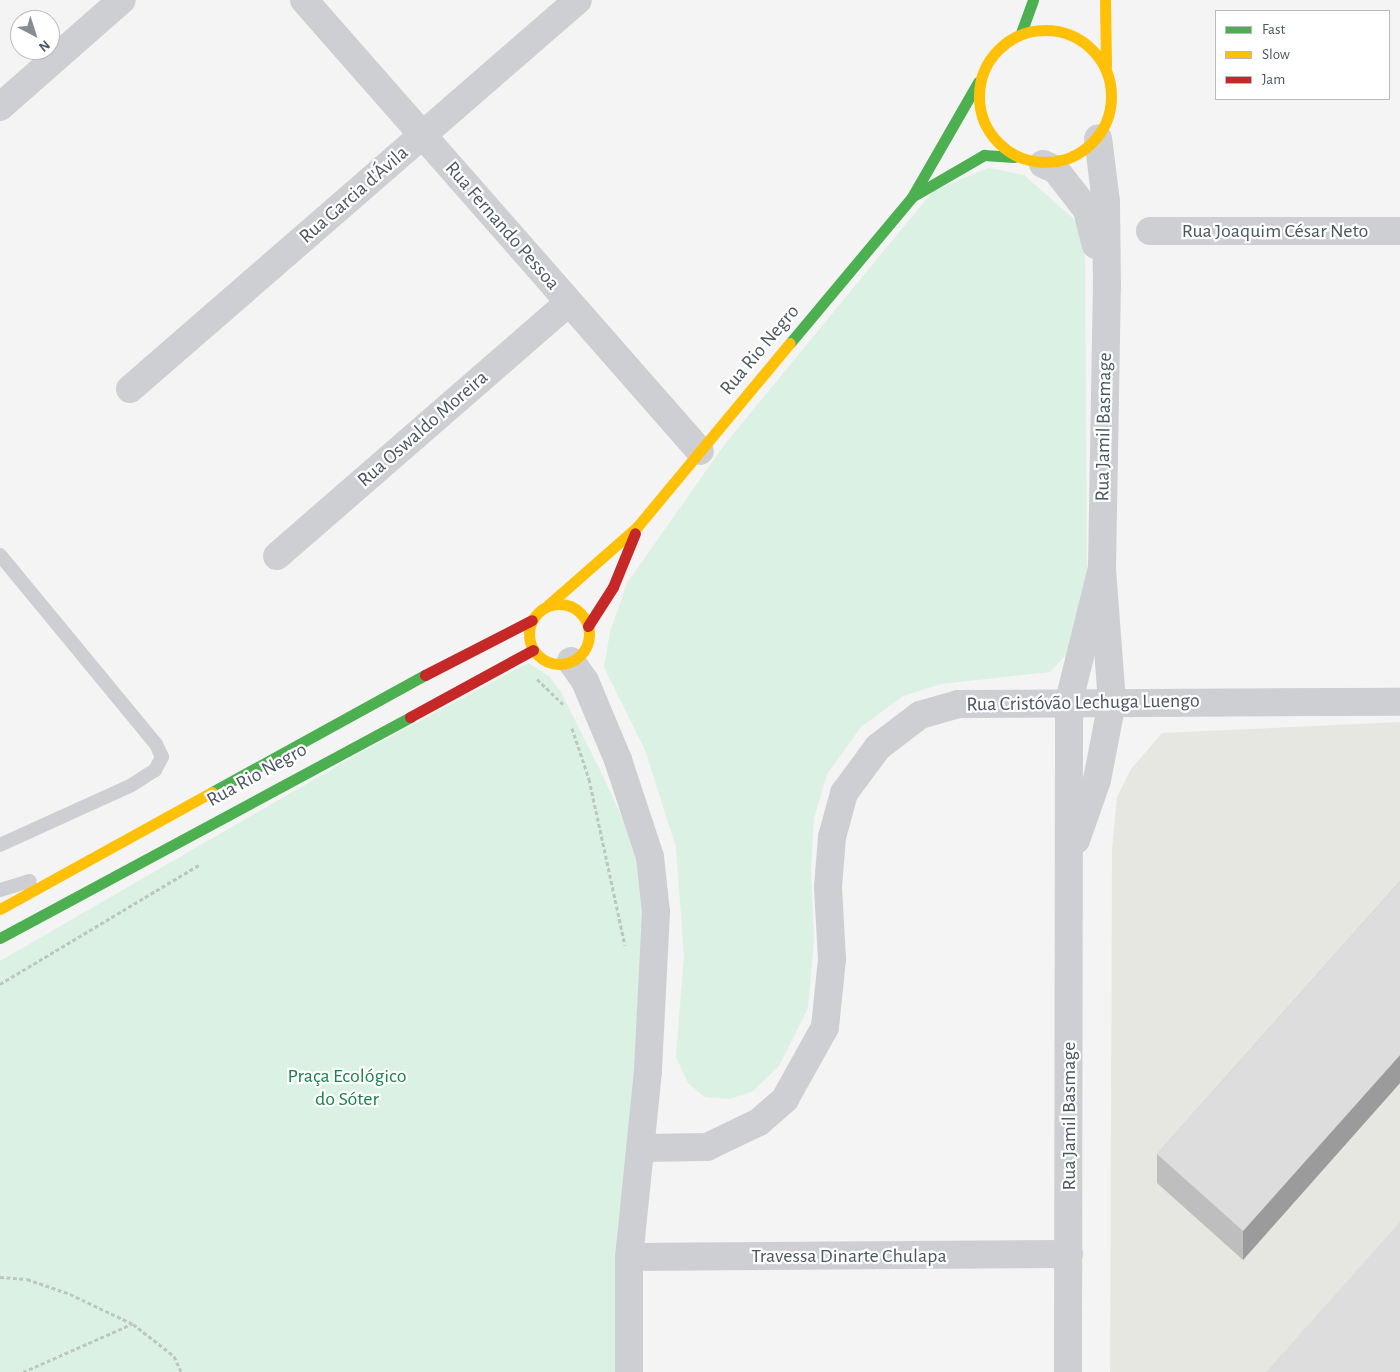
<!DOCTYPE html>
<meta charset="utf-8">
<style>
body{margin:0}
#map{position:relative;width:1400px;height:1372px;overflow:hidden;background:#f4f4f4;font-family:"Alegreya Sans",sans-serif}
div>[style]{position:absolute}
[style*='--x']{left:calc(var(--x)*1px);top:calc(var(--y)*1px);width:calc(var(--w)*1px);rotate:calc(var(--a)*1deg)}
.commercial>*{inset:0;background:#e7e7e2}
.green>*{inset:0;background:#daf1e3}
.path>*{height:3px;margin-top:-1.5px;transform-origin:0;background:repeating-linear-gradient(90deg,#bcc7c4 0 4px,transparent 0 6.5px)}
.lane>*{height:14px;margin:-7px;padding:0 7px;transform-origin:7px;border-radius:7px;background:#cdcfd2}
.street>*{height:28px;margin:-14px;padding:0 14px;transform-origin:14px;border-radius:14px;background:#cdcfd2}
.fast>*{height:11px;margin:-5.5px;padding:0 5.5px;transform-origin:5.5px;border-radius:5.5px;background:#4caf50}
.slow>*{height:11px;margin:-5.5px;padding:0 5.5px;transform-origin:5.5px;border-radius:5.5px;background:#ffc107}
.slow>.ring{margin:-5.5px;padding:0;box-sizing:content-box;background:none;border:11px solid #ffc107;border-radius:50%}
.jam>*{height:11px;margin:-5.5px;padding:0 5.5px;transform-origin:5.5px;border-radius:5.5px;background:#c62828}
.wall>*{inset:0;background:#bebebf}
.shaded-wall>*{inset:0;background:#9b9b9b}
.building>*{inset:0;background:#ddddde}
span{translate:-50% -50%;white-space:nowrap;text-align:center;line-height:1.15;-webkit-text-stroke:4.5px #fff;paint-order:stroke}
.street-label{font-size:20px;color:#4b5660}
.park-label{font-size:20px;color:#1c814f}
.legend{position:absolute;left:1215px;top:10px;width:175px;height:90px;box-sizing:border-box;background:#fff;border:1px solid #b7bbbf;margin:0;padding:6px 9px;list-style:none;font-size:15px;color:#4b5660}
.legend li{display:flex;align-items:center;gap:10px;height:25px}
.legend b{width:25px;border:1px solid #b7bbbf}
.north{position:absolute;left:10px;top:10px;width:50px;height:50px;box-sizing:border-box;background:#fff;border:1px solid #b7bbbf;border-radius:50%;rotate:140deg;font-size:14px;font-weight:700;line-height:20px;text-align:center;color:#4b5660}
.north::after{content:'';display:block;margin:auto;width:18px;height:22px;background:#868d94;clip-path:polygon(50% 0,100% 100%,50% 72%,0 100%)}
</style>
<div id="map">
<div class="commercial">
<div style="clip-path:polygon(1400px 722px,1400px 1372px,1110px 1372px,1112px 849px,1117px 797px,1131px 769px,1162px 733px)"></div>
</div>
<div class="green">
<div style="clip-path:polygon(988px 168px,1024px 175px,1076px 221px,1085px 255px,1087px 571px,1071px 650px,1050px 672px,941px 684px,903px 696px,861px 727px,827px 774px,814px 818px,811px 868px,814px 940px,808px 1008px,779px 1066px,753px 1091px,730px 1099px,705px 1097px,688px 1083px,676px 1057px,684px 956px,676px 847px,645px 750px,604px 667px,610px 632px,627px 583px,725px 444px,933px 191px)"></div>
<div style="clip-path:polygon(528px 663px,549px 676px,561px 692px,599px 768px,641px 858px,648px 911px,619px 1372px,0 1372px,0 961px,360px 753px)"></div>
</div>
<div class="path">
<div style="--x:537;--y:679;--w:36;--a:44"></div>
<div style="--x:572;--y:728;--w:54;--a:71.6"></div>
<div style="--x:589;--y:779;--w:170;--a:77.8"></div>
<div style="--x:0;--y:984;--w:232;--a:-30.9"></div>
<div style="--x:0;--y:1277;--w:27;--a:4"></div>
<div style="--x:27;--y:1279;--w:46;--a:19.2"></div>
<div style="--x:70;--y:1294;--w:70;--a:25.5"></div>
<div style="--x:133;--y:1324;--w:52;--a:38"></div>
<div style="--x:174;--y:1356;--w:17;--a:66"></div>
<div style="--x:23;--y:1372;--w:119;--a:-23.8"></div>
</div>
<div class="lane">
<div style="--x:0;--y:555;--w:245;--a:50.5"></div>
<div style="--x:156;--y:744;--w:14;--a:65"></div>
<div style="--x:162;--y:757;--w:15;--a:118"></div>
<div style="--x:155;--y:770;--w:27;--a:147"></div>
<div style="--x:132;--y:785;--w:145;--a:155.6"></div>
<div style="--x:0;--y:890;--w:31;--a:-17"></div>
</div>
<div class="street">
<div style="--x:304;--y:0;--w:600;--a:48.72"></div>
<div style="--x:0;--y:107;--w:162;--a:-41.3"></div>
<div style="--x:1043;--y:164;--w:13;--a:23"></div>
<div style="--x:1055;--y:169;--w:52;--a:52"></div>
<div style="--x:1087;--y:210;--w:36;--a:76"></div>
<div style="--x:1150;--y:231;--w:250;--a:0"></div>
<div style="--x:130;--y:389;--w:593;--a:-40.97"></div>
<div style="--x:277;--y:556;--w:386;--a:-41"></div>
<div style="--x:571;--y:661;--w:24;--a:55"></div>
<div style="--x:585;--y:681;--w:86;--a:67.3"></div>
<div style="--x:618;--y:760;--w:102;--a:71.7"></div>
<div style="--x:650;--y:857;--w:55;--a:83.8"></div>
<div style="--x:656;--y:912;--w:159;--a:92.9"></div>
<div style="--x:648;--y:1071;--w:187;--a:95.8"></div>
<div style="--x:629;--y:1257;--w:115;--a:90"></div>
<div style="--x:1076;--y:840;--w:64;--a:-70.7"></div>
<div style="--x:1097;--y:780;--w:79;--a:-79.1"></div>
<div style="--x:1112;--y:702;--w:134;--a:-94.3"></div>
<div style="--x:1102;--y:568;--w:282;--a:-89"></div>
<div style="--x:1107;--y:286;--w:84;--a:-90.7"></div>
<div style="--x:1106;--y:202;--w:64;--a:-97.1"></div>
<div style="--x:640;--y:1148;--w:67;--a:-0.9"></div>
<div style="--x:707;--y:1147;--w:58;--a:-25.7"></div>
<div style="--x:759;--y:1122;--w:35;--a:-41"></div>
<div style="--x:785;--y:1099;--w:82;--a:-60.9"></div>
<div style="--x:825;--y:1027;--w:68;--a:-84.1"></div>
<div style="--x:832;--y:959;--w:72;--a:-93.2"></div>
<div style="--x:828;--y:887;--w:50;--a:-85.4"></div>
<div style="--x:832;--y:837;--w:46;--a:-74.7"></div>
<div style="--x:844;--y:793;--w:57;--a:-53.5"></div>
<div style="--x:878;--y:747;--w:53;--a:-37.3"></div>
<div style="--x:920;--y:715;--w:40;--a:-16"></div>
<div style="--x:958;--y:704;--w:442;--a:-0.3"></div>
<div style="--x:629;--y:1257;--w:440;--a:-0.4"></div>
<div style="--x:1068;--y:1372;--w:671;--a:-89.91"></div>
<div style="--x:1069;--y:701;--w:137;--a:-76.1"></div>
</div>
<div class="fast">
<div style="--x:1021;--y:33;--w:35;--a:-70"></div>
<div style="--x:915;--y:195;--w:80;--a:-30.1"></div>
<div style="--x:984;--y:155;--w:30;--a:4"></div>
<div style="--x:790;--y:343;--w:190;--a:-50.1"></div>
<div style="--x:912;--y:197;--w:133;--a:-60.1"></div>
<div style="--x:212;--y:792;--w:243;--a:-28.8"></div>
<div style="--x:0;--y:938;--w:466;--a:-28.3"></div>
</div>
<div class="slow">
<div style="--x:1105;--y:0;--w:66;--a:89.1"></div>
<div class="ring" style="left:979px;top:30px;width:121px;height:121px"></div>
<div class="ring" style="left:529px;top:604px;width:49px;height:49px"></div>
<div style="--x:547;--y:606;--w:120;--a:-41.3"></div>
<div style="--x:637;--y:527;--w:239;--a:-50.3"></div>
<div style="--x:0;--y:909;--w:242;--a:-28.9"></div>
</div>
<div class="jam">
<div style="--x:588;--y:626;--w:46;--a:-57.3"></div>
<div style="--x:613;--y:587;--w:58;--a:-67.8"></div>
<div style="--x:425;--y:675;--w:120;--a:-27.2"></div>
<div style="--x:410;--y:717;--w:140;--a:-28.6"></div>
</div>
<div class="wall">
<div style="clip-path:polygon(1400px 881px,1400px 1083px,1243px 1260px,1157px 1183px,1157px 1154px)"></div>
</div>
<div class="shaded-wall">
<div style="clip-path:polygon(1400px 1055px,1400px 1083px,1243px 1260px,1243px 1231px)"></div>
</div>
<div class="building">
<div style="clip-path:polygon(1400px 881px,1400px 1055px,1243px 1231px,1157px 1154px)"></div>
<div style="clip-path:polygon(1400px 1222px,1400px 1372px,1266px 1372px)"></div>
</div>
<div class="street-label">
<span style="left:354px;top:195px;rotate:-41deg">Rua Garcia d'Ávila</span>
<span style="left:502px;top:226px;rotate:49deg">Rua Fernando Pessoa</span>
<span style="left:1275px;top:231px">Rua Joaquim César Neto</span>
<span style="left:760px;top:350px;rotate:-50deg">Rua Rio Negro</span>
<span style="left:1104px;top:427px;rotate:-89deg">Rua Jamil Basmage</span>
<span style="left:423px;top:429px;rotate:-41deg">Rua Oswaldo Moreira</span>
<span style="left:1083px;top:703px;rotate:-1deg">Rua Cristóvão Lechuga Luengo</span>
<span style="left:257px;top:775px;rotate:-29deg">Rua Rio Negro</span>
<span style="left:1069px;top:1116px;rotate:-90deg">Rua Jamil Basmage</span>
<span style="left:849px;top:1256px">Travessa Dinarte Chulapa</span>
</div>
<div class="park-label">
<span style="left:347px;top:1088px">Praça Ecológico<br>do Sóter</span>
</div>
<ul class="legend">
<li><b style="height:6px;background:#4caf50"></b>Fast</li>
<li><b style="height:6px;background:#ffc107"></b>Slow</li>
<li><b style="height:6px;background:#c62828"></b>Jam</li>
</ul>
<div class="north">N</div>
</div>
